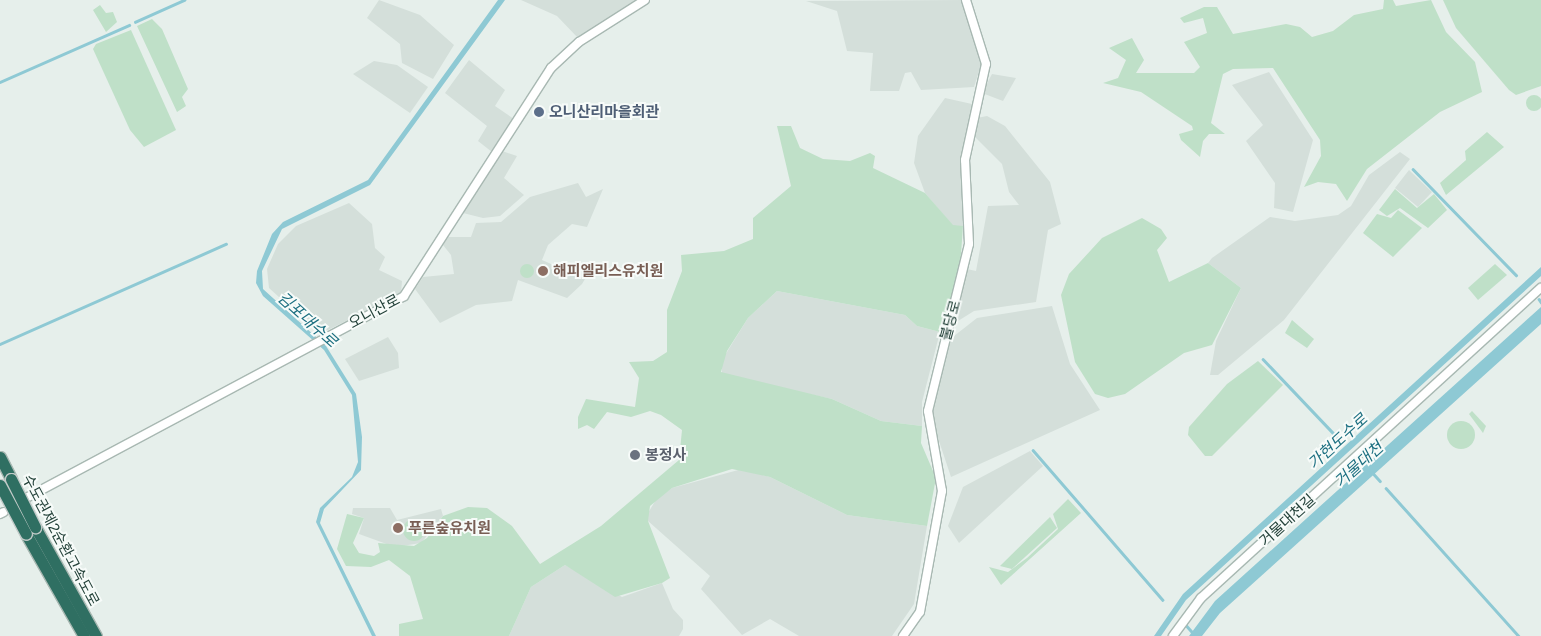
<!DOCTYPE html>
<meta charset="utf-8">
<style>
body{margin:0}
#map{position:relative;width:1541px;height:636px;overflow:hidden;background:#e6efeb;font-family:Helvetica,"Noto Sans KR",sans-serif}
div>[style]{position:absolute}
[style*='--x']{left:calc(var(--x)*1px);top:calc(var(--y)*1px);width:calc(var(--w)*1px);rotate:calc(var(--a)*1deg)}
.built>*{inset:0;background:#d4dfda}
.green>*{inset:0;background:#bfe0c8}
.round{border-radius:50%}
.water>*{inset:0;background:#8ec9d4}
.stream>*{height:2.5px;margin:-1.25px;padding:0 1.25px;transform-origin:1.25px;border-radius:1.25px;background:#8ec9d4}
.roads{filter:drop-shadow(1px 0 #a8b8b2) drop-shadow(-1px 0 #a8b8b2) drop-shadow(0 1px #a8b8b2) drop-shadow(0 -1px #a8b8b2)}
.minor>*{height:8px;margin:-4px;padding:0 4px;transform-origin:4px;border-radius:4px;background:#fff}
.highway>*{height:11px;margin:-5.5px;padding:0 5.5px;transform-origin:5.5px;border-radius:5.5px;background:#2f6f62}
.bridges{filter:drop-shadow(1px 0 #c2cac8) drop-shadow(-1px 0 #c2cac8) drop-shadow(0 1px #c2cac8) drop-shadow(0 -1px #c2cac8)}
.highway-bridge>*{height:11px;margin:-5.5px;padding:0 5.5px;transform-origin:5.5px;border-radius:5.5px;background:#2f6f62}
.dots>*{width:14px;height:14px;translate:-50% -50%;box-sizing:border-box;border:2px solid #f7fbf9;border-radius:50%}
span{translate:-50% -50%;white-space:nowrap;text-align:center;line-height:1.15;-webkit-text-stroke:4px #f7fbf9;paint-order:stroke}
.service-label{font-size:15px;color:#4e5e75;font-weight:700}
.left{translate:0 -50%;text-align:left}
.education-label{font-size:15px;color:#785e54;font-weight:700}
.street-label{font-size:15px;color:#24423a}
.worship-label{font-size:15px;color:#5b616d;font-weight:700}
.water-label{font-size:16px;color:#1c6f80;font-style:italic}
</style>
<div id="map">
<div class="built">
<div style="clip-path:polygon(379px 0,420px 15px,454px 45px,433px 79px,402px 63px,400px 44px,367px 18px)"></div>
<div style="clip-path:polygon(521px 0,639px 0,578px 38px,557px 16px)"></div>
<div style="clip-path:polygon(963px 0,982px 62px,974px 87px,921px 90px,911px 72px,905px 73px,899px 91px,870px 91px,873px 53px,847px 51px,837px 11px,806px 1px)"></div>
<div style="clip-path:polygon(469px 60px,505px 90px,495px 106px,514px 119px,492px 152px,478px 141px,487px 126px,445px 93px)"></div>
<div style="clip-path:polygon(374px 61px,397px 65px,428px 87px,410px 113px,353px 74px)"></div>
<div style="clip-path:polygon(1269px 72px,1313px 140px,1293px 212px,1274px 208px,1275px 183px,1246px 141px,1263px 125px,1232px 85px)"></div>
<div style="clip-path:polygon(992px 74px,1016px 78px,1003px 101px,982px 93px)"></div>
<div style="clip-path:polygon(945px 98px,972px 104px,962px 157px,963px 226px,953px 226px,925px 193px,914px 163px,918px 136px)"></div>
<div style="clip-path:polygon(987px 116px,1005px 126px,1050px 182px,1061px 224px,1048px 230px,1036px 302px,974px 311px,958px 321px,954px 317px,967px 269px,976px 271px,988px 206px,1019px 205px,1009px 192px,1002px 164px,973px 135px,977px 118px)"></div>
<div style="clip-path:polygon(502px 151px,517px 156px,504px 178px,524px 195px,500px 216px,483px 218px,463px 213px)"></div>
<div style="clip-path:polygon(1400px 152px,1410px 159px,1284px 320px,1218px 375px,1210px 375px,1216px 341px,1241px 288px,1208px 263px,1212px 258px,1270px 217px,1295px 221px,1338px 215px,1351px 206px,1369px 175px)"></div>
<div style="clip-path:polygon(1409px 170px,1432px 192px,1418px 207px,1395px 188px)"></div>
<div style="clip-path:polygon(578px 183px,586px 197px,603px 189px,587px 227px,572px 224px,548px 245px,542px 260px,585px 279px,582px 284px,567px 298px,518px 280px,512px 301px,476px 305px,440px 323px,415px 289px,423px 277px,454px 274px,451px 255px,443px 245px,448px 237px,471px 237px,476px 223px,501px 222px,530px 197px)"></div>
<div style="clip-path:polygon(349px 203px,372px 224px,375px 248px,385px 257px,379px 270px,402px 281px,401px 293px,320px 334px,269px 288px,267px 269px,278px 244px,296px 226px)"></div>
<div style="clip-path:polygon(777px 291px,905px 315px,917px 326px,940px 332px,922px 402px,922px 426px,881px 421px,832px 399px,722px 375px,722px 360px,748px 318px)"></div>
<div style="clip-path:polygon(1052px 306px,1070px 364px,1100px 410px,951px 477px,931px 417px,949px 340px,977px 318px)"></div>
<div style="clip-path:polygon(388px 337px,398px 353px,399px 368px,359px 381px,345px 359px)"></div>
<div style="clip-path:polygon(1030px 451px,1043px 466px,959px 543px,948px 526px,963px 487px)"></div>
<div style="clip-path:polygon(742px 469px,770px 477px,847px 515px,927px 526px,914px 604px,892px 636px,799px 636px,770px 619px,742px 635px,701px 589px,710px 576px,648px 521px,648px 513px,657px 498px,672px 488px)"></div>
<div style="clip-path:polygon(353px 508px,390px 508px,397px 520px,441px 509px,443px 516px,421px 543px,395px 547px,359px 534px,364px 518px,352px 514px)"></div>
<div style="clip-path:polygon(565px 565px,622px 597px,662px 583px,673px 609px,683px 620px,683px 629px,679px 636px,509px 636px,531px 587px)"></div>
</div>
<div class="green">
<div style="clip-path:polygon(1384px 0,1393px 0,1396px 6px,1431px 0,1446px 32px,1475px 62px,1482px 92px,1440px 112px,1367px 169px,1347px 201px,1336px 184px,1318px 182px,1304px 187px,1321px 156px,1320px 140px,1273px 68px,1233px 69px,1223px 74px,1211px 123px,1225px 134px,1209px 134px,1203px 141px,1200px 157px,1181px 140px,1179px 134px,1193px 130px,1192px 126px,1141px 92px,1103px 83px,1118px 78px,1126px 60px,1109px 48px,1132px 38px,1144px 60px,1136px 73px,1194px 73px,1200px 67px,1184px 42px,1207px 33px,1203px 18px,1184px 23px,1180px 18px,1204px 7px,1217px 7px,1233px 34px,1286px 24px,1300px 27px,1312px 37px,1333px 31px,1354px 15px,1383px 9px)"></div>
<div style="clip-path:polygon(1443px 0,1541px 0,1541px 86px,1516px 95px,1509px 90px,1456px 28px)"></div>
<div style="clip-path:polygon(100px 5px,106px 13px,113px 12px,117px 22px,106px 32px,93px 10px)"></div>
<div style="clip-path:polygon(152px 19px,162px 29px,188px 89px,182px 97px,186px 106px,177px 112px,137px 26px)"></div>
<div style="clip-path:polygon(131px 30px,176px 130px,144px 147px,130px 130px,93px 49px,96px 44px)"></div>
<div class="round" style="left:1526px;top:95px;width:16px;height:16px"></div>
<div style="clip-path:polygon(777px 126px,791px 126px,800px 148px,823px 159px,850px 161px,870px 153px,875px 156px,873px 168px,925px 193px,953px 225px,963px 226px,960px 268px,940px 332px,917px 326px,905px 315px,777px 291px,748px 318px,727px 351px,721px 372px,832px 399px,881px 421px,922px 426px,921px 443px,936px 478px,927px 526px,847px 515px,770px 477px,732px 469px,672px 488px,650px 506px,648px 521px,670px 578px,662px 583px,615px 597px,565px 565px,531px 587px,509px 636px,399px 636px,399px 624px,423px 619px,410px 576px,389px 560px,371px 567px,346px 566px,337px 549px,347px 514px,364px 518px,353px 543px,359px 553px,374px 556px,380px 552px,378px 543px,414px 546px,427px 538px,443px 516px,468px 507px,487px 508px,512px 526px,540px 564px,601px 526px,679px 460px,682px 430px,661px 415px,650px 411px,631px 417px,607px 412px,594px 429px,587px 425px,578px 429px,578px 417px,586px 399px,635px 407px,639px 378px,629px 362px,653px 361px,667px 352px,667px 310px,682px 271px,681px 255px,724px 251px,753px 239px,753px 218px,791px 186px)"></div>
<div style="clip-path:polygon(1487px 132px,1504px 147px,1446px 195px,1440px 183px,1466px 160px,1465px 151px)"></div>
<div style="clip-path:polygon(1395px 189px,1417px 208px,1434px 194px,1447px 210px,1428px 228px,1400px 208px,1387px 216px,1379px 210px)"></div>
<div style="clip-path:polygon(1398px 210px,1422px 228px,1393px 257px,1363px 233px,1377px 214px,1391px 218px)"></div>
<div style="clip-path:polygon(1142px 218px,1161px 229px,1167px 238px,1157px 250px,1169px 282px,1208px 263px,1241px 288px,1212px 345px,1184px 353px,1125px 394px,1108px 398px,1095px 394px,1075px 362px,1061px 295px,1069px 274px,1102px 238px)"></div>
<div style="clip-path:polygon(1495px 264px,1507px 275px,1478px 300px,1468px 288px)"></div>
<div class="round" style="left:520px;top:264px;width:14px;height:14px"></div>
<div style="clip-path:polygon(1292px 320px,1314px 339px,1307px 348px,1285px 333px)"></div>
<div style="clip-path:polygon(1258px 361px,1283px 385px,1212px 456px,1205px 456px,1188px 435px,1189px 427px,1227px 384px)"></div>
<div style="clip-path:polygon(1472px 411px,1486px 426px,1483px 433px,1469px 414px)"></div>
<div class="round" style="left:1447px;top:421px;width:28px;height:28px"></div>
<div style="clip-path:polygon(1068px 499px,1081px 513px,1001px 585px,989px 567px,1008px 572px,1027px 558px,1058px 529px,1053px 514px)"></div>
<div style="clip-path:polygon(1050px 517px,1057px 528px,1012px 569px,1000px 566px)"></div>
<div class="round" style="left:403px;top:519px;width:22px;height:22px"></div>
</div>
<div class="water">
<div style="clip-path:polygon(498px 0,505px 0,370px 185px,282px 229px,262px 271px,263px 289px,326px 346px,356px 394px,362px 437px,361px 470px,324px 509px,320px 523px,376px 636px,372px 636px,316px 522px,320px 508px,352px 477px,358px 462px,352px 395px,324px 350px,263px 296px,256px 283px,257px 271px,272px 234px,283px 222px,368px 180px)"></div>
<div style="clip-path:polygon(1541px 267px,1541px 276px,1186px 600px,1161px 636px,1154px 636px,1183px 594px)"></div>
<div style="clip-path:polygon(1541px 307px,1541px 324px,1220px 613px,1202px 636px,1189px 636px,1215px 601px)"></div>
</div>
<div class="stream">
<div style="--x:135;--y:22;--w:54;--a:-24.2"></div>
<div style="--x:0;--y:82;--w:141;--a:-23.8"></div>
<div style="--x:1413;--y:169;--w:148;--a:45.8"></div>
<div style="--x:1539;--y:299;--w:4;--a:56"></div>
<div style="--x:0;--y:344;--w:247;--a:-23.9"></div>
<div style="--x:1263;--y:359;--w:108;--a:46.5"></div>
<div style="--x:1033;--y:450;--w:198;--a:49.1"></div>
<div style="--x:1361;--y:461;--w:11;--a:49"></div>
<div style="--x:1372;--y:472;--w:12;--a:48"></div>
<div style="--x:1386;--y:488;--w:199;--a:48.1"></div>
<div style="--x:1186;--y:625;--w:9;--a:49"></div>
</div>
<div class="roads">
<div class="minor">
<div style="--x:28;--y:497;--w:426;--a:-28.1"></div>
<div style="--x:404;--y:296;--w:271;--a:-57.2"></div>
<div style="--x:551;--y:68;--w:38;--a:-43"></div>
<div style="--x:579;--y:42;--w:78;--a:-32.5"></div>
<div style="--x:0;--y:514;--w:4;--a:-27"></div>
<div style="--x:903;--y:636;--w:29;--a:-55"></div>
<div style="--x:920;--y:612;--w:123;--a:-79.7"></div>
<div style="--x:942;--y:491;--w:81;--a:-99.9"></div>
<div style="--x:928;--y:411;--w:172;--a:-76.2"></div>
<div style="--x:969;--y:244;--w:84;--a:-92.7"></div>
<div style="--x:965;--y:160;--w:98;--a:-77.7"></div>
<div style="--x:986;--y:64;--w:67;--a:-107.4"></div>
<div style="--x:1173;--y:636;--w:47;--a:-53.6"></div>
<div style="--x:1201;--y:598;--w:460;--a:-42.4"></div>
</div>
<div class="highway">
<div style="--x:0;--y:457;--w:25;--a:63"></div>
<div style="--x:35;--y:527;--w:125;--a:60.8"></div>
<div style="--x:26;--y:534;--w:117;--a:60.4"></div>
</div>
</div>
<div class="bridges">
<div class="highway-bridge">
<div style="--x:11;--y:479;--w:54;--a:63.4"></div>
<div style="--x:0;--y:485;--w:55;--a:62"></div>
</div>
</div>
<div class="dots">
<div style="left:539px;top:112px;background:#5c6f8a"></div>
<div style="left:543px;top:271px;background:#8d6e63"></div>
<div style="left:635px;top:455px;background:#6b7280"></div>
<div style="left:398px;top:528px;background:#8d6e63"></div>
</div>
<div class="service-label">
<span class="left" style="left:549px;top:112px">오니산리마을회관</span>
</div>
<div class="education-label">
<span class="left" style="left:553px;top:271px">해피엘리스유치원</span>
<span class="left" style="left:408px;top:528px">푸른숲유치원</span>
</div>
<div class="street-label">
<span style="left:374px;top:311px;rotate:-28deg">오니산로</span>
<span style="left:950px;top:320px;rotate:-75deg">불당로</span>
<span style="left:1287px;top:520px;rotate:-42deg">거물대천길</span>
<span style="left:61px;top:540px;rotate:62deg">수도권제2순환고속도로</span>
</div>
<div class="worship-label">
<span class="left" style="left:645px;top:455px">봉정사</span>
</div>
<div class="water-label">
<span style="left:307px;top:320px;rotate:42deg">김포대수로</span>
<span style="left:1338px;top:442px;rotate:-42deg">가현도수로</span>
<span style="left:1359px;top:465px;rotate:-42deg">거물대천</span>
</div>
</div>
